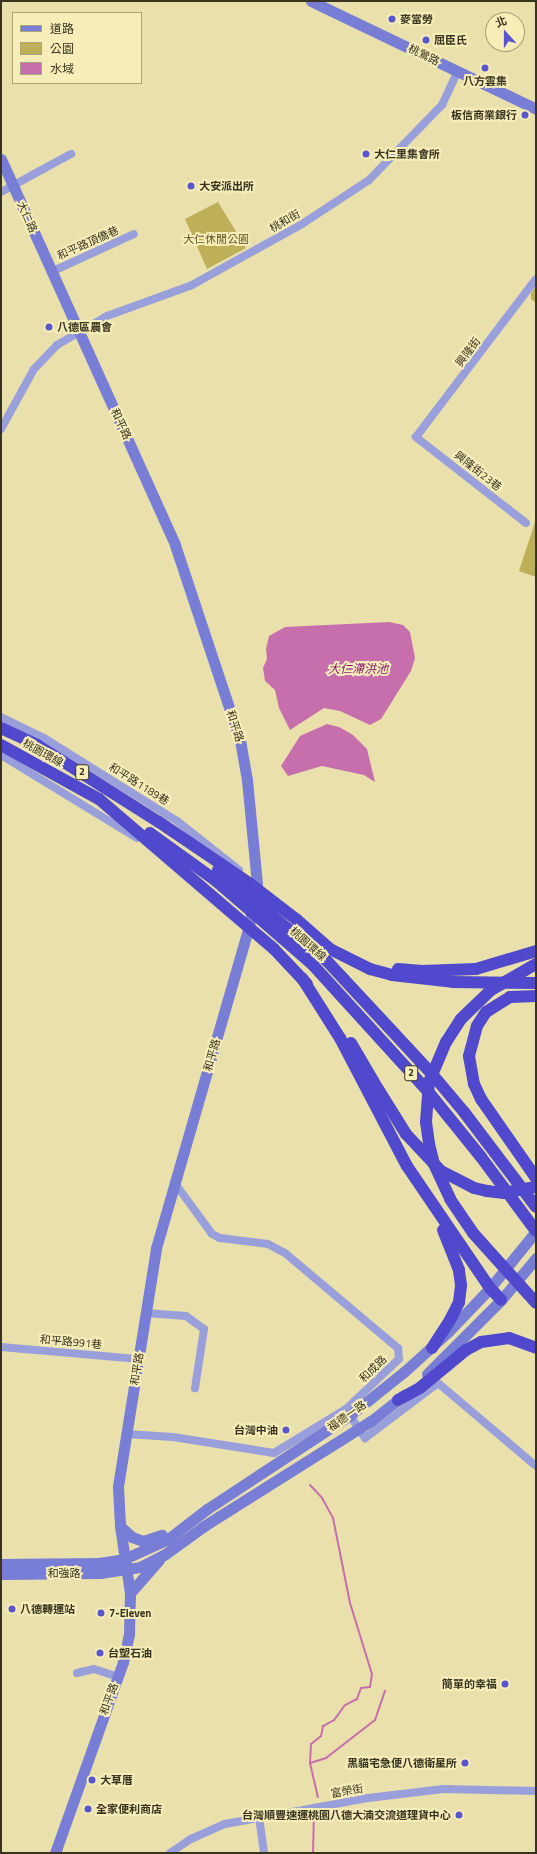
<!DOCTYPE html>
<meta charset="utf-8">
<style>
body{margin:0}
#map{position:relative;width:537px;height:1854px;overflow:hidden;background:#e9e0ac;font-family:"Titillium Web","Noto Sans TC",sans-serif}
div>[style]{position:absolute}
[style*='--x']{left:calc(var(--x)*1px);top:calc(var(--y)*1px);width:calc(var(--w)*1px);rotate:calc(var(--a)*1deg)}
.green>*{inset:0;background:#beaf59}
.water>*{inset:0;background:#c76ead}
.stream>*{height:2px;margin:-1px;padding:0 1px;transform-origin:1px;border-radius:1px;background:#c76ead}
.street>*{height:8px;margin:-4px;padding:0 4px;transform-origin:4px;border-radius:4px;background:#989fdb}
.secondary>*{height:11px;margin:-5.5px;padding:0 5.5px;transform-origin:5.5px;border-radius:5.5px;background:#787dd6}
.highway>*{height:12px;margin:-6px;padding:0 6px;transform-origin:6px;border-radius:6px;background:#5149cd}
.highway-bridge>*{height:12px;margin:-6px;padding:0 6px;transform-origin:6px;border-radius:6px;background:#5149cd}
.dots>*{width:11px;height:11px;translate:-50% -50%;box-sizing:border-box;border:2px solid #f6edb9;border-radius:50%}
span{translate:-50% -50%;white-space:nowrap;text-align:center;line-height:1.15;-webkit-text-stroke:4px #f6edb9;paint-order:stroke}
.shield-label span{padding:1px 3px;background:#f6edb9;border:1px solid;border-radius:3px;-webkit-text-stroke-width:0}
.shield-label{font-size:10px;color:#38341f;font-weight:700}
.poi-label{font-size:11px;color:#38341f;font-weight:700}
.left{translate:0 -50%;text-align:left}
.right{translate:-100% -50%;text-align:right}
.street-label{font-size:11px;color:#38341f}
.park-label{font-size:11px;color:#605729}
.water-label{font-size:12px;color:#83176b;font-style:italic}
.frame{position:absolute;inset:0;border:2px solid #38341f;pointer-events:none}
.legend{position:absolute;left:12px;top:12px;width:130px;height:72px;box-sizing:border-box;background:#f6edb9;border:1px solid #aaa37b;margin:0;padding:5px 7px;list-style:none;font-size:12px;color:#38341f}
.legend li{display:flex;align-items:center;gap:8px;height:20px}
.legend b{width:20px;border:1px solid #aaa37b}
.north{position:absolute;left:485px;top:12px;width:40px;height:40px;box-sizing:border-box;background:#f6edb9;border:1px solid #aaa37b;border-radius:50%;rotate:339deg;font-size:11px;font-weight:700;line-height:16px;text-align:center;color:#38341f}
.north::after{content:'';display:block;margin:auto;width:14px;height:18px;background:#5855cd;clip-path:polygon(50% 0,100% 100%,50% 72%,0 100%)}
</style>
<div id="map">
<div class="green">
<div style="clip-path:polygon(218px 202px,246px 248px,207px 269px,185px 219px)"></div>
<div style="clip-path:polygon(536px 286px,536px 303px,531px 299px,531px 293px)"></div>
<div style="clip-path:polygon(536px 519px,536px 577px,519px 571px)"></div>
</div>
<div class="water">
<div style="clip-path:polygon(389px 622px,403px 625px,410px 632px,415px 658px,411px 671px,381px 719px,370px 725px,340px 711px,324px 708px,290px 730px,279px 708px,275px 690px,265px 681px,263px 668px,267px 659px,266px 649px,269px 636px,285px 627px)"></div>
<div style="clip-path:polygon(327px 724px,339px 727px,353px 735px,367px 749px,375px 782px,364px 775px,322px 766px,288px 776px,281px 766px,300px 736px)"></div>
</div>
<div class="stream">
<div style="--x:310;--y:1485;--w:18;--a:47"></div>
<div style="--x:322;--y:1498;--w:23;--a:61"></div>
<div style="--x:333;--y:1518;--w:87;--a:78.7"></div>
<div style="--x:350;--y:1603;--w:74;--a:72.8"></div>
<div style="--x:372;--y:1674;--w:13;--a:99"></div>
<div style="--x:370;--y:1687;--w:9;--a:174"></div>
<div style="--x:361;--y:1688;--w:12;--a:110"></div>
<div style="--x:357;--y:1699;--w:13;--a:153"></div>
<div style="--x:345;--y:1705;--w:19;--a:126"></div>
<div style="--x:334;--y:1720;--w:13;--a:151"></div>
<div style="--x:323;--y:1726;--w:10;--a:101"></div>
<div style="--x:321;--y:1736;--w:13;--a:141"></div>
<div style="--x:311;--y:1744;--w:19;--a:93"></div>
<div style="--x:310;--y:1763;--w:35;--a:77"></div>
<div style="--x:310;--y:1763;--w:17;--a:-17"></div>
<div style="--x:326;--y:1758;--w:62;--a:-37.8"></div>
<div style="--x:375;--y:1720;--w:31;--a:-71"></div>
<div style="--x:313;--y:1853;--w:40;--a:-88.6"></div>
</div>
<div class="street">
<div style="--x:1;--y:192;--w:80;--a:-28.5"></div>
<div style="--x:51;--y:272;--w:91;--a:-24.6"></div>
<div style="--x:1;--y:429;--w:68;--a:-61.2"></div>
<div style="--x:34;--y:369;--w:33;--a:-46"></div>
<div style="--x:57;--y:345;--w:58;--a:-30.1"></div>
<div style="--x:107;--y:316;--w:90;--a:-20"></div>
<div style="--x:192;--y:285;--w:126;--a:-29"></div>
<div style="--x:302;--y:224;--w:80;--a:-33.3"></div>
<div style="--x:369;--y:180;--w:105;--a:-45.8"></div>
<div style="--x:442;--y:105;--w:38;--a:-65"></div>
<div style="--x:526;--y:523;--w:140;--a:-142"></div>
<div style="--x:416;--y:437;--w:198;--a:-52.8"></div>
<div style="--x:1;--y:717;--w:48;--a:26"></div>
<div style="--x:44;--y:738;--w:157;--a:32"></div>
<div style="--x:177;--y:821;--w:79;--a:38.3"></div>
<div style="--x:1;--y:755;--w:159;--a:31.4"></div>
<div style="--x:174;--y:1182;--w:64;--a:53.8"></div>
<div style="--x:212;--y:1234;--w:9;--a:27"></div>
<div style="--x:220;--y:1238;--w:48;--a:7.1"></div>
<div style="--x:268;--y:1244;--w:19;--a:28"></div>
<div style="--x:285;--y:1253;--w:148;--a:40.1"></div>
<div style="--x:398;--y:1348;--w:11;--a:85"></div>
<div style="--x:399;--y:1359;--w:73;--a:136.7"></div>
<div style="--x:346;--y:1409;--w:35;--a:57"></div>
<div style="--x:365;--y:1438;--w:91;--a:-37"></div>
<div style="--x:438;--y:1383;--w:128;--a:40.3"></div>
<div style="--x:146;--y:1313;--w:40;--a:4.3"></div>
<div style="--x:186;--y:1316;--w:22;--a:36"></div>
<div style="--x:204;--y:1329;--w:60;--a:98.7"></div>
<div style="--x:1;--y:1347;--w:139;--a:5"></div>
<div style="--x:126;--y:1434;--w:47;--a:3.7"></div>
<div style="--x:173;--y:1437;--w:102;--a:9"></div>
<div style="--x:274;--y:1453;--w:84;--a:-31.4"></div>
<div style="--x:77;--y:1673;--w:17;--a:-13"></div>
<div style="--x:94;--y:1669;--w:25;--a:18"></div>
<div style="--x:259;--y:1817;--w:36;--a:82"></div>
<div style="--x:170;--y:1853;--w:25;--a:-34"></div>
<div style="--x:191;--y:1839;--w:37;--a:-24"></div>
<div style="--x:225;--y:1824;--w:145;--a:-10.3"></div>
<div style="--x:368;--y:1798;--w:76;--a:-6.8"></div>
<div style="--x:443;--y:1789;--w:93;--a:1.2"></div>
</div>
<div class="secondary">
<div style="--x:311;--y:1;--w:250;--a:25.6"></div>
<div style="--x:1;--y:159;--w:423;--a:65.7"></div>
<div style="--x:175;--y:545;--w:206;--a:71.6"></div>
<div style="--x:240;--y:740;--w:41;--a:80.1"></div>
<div style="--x:247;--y:780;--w:104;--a:84.5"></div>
<div style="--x:257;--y:884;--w:43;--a:100.8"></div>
<div style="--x:249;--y:926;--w:336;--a:106.1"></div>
<div style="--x:156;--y:1249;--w:241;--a:99.1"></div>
<div style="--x:118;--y:1487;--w:39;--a:87"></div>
<div style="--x:120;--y:1526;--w:68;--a:81.5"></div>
<div style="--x:130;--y:1593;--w:41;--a:91.4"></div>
<div style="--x:129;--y:1634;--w:29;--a:102"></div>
<div style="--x:123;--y:1662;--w:203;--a:109.6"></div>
<div style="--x:427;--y:1374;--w:105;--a:-45"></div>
<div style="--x:501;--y:1300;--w:55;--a:-50.2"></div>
<div style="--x:120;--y:1526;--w:16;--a:43"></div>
<div style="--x:132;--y:1537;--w:12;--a:20"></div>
<div style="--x:143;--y:1541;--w:20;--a:-18"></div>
<div style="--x:1;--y:1564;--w:98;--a:-0.6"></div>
<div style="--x:99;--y:1563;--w:25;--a:-9"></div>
<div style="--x:124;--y:1559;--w:48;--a:-24.4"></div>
<div style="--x:168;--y:1539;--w:49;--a:-37.6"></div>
<div style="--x:207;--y:1509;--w:171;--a:-33.3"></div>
<div style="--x:350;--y:1415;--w:70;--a:-38.7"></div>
<div style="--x:405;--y:1371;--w:58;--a:-42.2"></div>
<div style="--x:448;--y:1332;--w:61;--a:-46.3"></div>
<div style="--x:490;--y:1288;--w:73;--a:-51.1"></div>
<div style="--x:1;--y:1574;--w:99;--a:-0.6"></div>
<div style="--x:100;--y:1573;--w:40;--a:-8.5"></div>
<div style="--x:140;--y:1567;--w:27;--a:-27"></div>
<div style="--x:164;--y:1555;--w:49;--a:-35.9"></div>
<div style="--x:204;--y:1526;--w:197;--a:-32.2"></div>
<div style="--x:371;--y:1421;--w:42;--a:-38.2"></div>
<div style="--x:130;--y:1593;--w:44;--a:-48.7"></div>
</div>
<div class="highway">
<div style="--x:1;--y:728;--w:40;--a:25"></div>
<div style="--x:37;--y:745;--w:144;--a:32.3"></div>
<div style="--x:1;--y:745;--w:112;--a:28.9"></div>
<div style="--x:296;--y:919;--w:45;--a:41.4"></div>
<div style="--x:330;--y:949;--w:45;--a:26.6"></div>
<div style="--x:370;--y:969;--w:23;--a:15"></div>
<div style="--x:392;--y:975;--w:61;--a:6.5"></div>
<div style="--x:453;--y:982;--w:83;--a:0.7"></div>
<div style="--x:288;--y:929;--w:50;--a:39.4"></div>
<div style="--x:327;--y:961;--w:154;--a:47.1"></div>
<div style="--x:432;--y:1074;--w:50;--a:49.9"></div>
<div style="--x:464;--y:1112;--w:119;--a:52.8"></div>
<div style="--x:281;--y:937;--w:43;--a:41.2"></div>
<div style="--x:313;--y:965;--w:168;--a:47.7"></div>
<div style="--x:426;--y:1089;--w:87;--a:51"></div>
<div style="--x:481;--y:1157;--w:92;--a:53.4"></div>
<div style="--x:274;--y:949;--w:48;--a:46.7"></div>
<div style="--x:398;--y:969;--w:24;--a:5"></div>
<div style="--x:422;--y:971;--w:54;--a:-2.1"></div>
<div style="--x:476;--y:969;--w:63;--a:-16.7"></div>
<div style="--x:302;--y:978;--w:71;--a:57.7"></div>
<div style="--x:340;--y:1038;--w:144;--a:62.4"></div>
<div style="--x:407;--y:1166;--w:148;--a:55.8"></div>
<div style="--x:490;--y:1288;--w:16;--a:47"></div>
<div style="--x:536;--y:996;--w:26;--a:178"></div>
<div style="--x:510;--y:997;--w:28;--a:148"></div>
<div style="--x:486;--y:1012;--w:17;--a:123"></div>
<div style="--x:477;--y:1026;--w:31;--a:105"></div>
<div style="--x:469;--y:1056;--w:28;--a:80"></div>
<div style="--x:474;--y:1084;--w:17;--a:65"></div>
<div style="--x:481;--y:1099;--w:96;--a:55.2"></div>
<div style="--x:351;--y:1043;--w:53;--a:59.6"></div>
<div style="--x:432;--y:1348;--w:33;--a:-57"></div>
<div style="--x:450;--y:1320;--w:20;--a:-63"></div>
<div style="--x:459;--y:1302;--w:17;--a:-83"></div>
<div style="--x:461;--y:1285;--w:15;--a:-98"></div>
<div style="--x:459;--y:1270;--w:43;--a:-111.8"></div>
<div style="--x:398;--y:1400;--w:26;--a:-29"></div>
<div style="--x:421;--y:1387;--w:58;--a:-39.4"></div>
<div style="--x:466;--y:1350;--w:17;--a:-28"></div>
<div style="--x:481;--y:1342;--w:28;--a:-8"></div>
<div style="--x:509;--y:1338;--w:29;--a:20"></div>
</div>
<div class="highway-bridge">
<div style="--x:99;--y:799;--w:230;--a:40.6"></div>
<div style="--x:159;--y:822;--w:109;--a:34.1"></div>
<div style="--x:249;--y:883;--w:59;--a:37.5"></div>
<div style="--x:150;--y:833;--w:80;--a:35.9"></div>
<div style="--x:215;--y:880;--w:87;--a:40.8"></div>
<div style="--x:218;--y:870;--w:92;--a:40.1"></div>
<div style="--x:536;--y:964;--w:52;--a:150"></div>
<div style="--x:491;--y:990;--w:42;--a:136"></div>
<div style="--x:461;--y:1019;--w:27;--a:123"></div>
<div style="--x:446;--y:1042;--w:43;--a:113"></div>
<div style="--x:429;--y:1082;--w:40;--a:94.3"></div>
<div style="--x:426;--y:1122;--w:22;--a:82"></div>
<div style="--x:429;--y:1144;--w:21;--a:76"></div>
<div style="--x:434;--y:1164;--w:38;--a:65"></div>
<div style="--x:450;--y:1199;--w:41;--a:55.9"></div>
<div style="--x:473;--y:1233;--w:94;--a:48"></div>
<div style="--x:378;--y:1089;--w:53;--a:58.1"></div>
<div style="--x:406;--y:1134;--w:51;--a:46.6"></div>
<div style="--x:441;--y:1171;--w:37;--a:27"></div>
<div style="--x:474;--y:1188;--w:13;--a:13"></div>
<div style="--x:487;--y:1191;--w:17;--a:7"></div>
<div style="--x:504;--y:1193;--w:33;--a:-11"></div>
</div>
<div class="dots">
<div style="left:392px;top:19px;background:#5855cd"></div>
<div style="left:426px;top:40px;background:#5855cd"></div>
<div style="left:485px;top:68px;background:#5855cd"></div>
<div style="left:525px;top:115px;background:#5855cd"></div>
<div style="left:366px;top:154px;background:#5855cd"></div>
<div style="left:191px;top:186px;background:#5855cd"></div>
<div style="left:49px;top:327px;background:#5855cd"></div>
<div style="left:286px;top:1430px;background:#5855cd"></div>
<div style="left:12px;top:1609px;background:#5855cd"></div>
<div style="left:101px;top:1613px;background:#5855cd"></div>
<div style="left:100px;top:1653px;background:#5855cd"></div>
<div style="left:505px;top:1684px;background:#5855cd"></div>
<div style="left:465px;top:1763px;background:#5855cd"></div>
<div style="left:92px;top:1780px;background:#5855cd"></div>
<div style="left:88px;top:1809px;background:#5855cd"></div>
<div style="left:459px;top:1815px;background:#5855cd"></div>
</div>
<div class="shield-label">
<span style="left:82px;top:772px">2</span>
<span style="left:411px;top:1073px">2</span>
</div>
<div class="poi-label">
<span class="left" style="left:400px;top:19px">麥當勞</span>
<span class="left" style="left:434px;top:40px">屈臣氏</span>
<span style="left:485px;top:81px">八方雲集</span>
<span class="right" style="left:517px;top:115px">板信商業銀行</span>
<span class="left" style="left:374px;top:154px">大仁里集會所</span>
<span class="left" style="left:199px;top:186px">大安派出所</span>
<span class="left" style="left:57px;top:327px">八德區農會</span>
<span class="right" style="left:278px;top:1430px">台灣中油</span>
<span class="left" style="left:20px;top:1609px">八德轉運站</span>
<span class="left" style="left:109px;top:1613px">7-Eleven</span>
<span class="left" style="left:108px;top:1653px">台塑石油</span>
<span class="right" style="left:497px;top:1684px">簡單的幸福</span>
<span class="right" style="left:457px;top:1763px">黑貓宅急便八德衛星所</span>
<span class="left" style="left:100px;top:1780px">大草厝</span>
<span class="left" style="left:96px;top:1809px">全家便利商店</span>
<span class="right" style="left:451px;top:1815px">台灣順豐速運桃園八德大湳交流道理貨中心</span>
</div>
<div class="street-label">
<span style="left:424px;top:55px;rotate:26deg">桃鶯路</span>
<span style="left:27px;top:217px;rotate:66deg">大仁路</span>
<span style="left:285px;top:221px;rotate:-30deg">桃和街</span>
<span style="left:88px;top:243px;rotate:-24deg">和平路頂僑巷</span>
<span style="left:468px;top:352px;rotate:-53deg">興隆街</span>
<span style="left:121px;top:424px;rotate:65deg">和平路</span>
<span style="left:478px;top:471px;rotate:38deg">興隆街23巷</span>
<span style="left:235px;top:726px;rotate:72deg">和平路</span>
<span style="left:43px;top:753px;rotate:29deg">桃園環線</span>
<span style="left:139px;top:784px;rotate:32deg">和平路1189巷</span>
<span style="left:308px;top:944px;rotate:42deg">桃園環線</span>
<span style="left:212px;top:1055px;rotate:-74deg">和平路</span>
<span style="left:71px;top:1342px;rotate:5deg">和平路991巷</span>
<span style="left:137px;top:1369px;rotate:-81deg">和平路</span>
<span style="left:373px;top:1369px;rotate:-44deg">和成路</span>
<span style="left:347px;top:1416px;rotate:-35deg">福德一路</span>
<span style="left:64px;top:1573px">和強路</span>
<span style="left:109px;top:1699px;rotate:-70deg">和平路</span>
<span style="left:347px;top:1791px;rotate:-10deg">富榮街</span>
</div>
<div class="park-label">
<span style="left:216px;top:239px">大仁休閒公園</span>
</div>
<div class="water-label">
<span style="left:358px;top:669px">大仁滯洪池</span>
</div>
<div class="frame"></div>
<ul class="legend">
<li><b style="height:5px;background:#787dd6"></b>道路</li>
<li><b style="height:11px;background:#beaf59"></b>公園</li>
<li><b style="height:11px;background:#c76ead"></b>水域</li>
</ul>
<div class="north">北</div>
</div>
